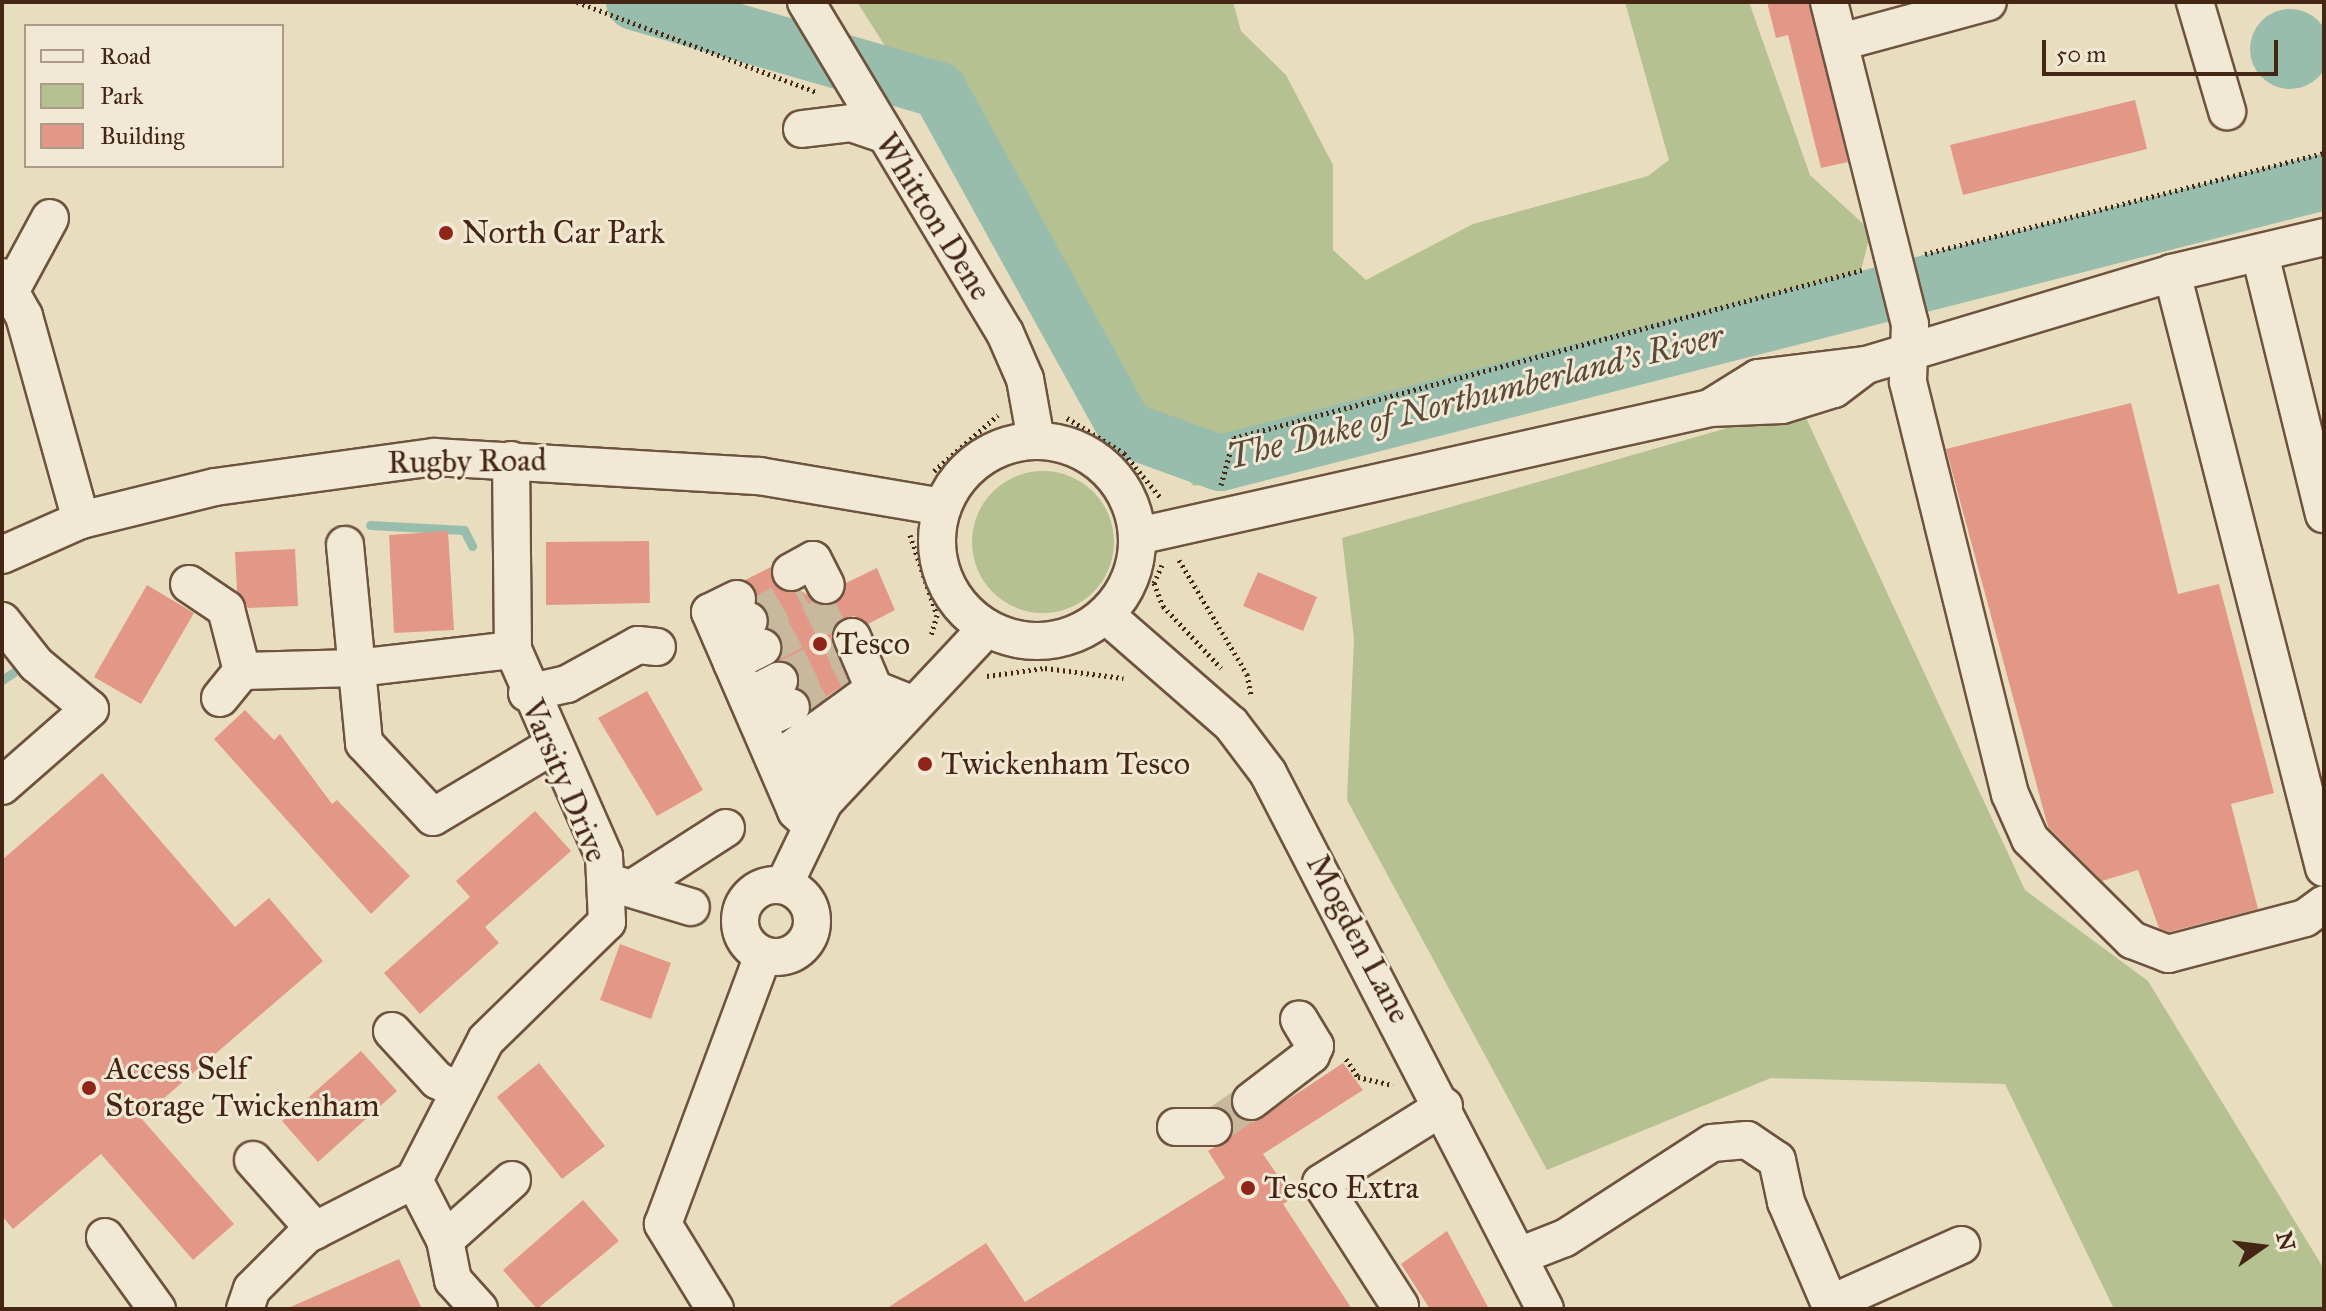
<!DOCTYPE html>
<style>
body{margin:0}
#map{position:relative;width:2326px;height:1311px;overflow:hidden;background:#e9ddbf;font-family:"IM FELL Great Primer",serif}
div>[style]{position:absolute}
[style*='--x']{left:calc(var(--x)*1px);top:calc(var(--y)*1px);width:calc(var(--w)*1px);rotate:calc(var(--a)*1deg)}
.green>*{inset:0;background:#b6c192}
.round{border-radius:50%}
.water>*{inset:0;background:#99bdac}
.stream>*{height:9px;margin:-4.5px;padding:0 4.5px;transform-origin:4.5px;border-radius:4.5px;background:#99bdac}
.river>*{height:56px;margin:-28px;padding:0 28px;transform-origin:28px;border-radius:28px;background:#99bdac}
.building>*{inset:0;background:#e39887}
.minor-tunnel>*{height:36px;margin-top:-18px;transform-origin:0;background:repeating-linear-gradient(90deg,#c8b89d 0 36px,transparent 0 54px)}
.path>*{height:5px;margin-top:-2.5px;transform-origin:0;background:repeating-linear-gradient(90deg,#452513 0 2px,transparent 0 6px)}
.roads{filter:drop-shadow(2px 0 #6e533e) drop-shadow(-2px 0 #6e533e) drop-shadow(0 2px #6e533e) drop-shadow(0 -2px #6e533e)}
.minor>*{height:36px;margin:-18px;padding:0 18px;transform-origin:18px;border-radius:18px;background:#f1e9d5}
.minor>.ring{margin:-18px;padding:0;box-sizing:content-box;background:none;border:36px solid #f1e9d5;border-radius:50%}
.dots>*{width:22px;height:22px;translate:-50% -50%;box-sizing:border-box;border:4px solid #f1e9d5;border-radius:50%}
span{translate:-50% -50%;white-space:nowrap;text-align:center;line-height:1.15;-webkit-text-stroke:6px #f1e9d5;paint-order:stroke}
.street-label{font-size:32px;color:#452513}
.poi-label{font-size:32px;color:#452513}
.left{translate:0 -50%;text-align:left}
.water-label{font-size:34px;color:#5a4b39;font-style:italic}
.frame{position:absolute;inset:0;border:4px solid #452513;pointer-events:none}
.legend{position:absolute;left:24px;top:24px;width:260px;height:144px;box-sizing:border-box;background:#f1e9d5;border:2px solid #ac9b87;margin:0;padding:10px 14px;list-style:none;font-size:24px;color:#452513}
.legend li{display:flex;align-items:center;gap:16px;height:40px}
.legend b{width:40px;border:2px solid #ac9b87}
.north{position:absolute;left:2222px;top:1207px;width:80px;height:80px;-webkit-text-stroke:6px #f1e9d5;paint-order:stroke;rotate:76deg;font-size:22px;font-weight:700;line-height:32px;text-align:center;color:#452513}
.north::after{content:'';display:block;margin:auto;width:28px;height:36px;background:#452513;clip-path:polygon(50% 0,100% 100%,50% 72%,0 100%)}
.scale{position:absolute;left:2042px;top:40px;width:236px;height:36px;box-sizing:border-box;border:4px solid #452513;border-top:0;padding-left:10px;font-size:24px;line-height:28px;white-space:nowrap;color:#452513;-webkit-text-stroke:6px #f1e9d5;paint-order:stroke}
</style>
<div id="map">
<div class="green">
<div style="clip-path:polygon(857px 2px,1233px 2px,1241px 31px,1286px 75px,1333px 165px,1333px 250px,1366px 280px,1473px 224px,1648px 176px,1669px 160px,1625px 2px,1749px 2px,1810px 175px,1871px 231px,1857px 286px,1300px 426px,1262px 474px,1194px 486px,1082px 379px,973px 184px)"></div>
<div style="clip-path:polygon(1801px 407px,2025px 890px,2148px 981px,2324px 1269px,2324px 1309px,2114px 1309px,2005px 1084px,1771px 1078px,1547px 1170px,1347px 800px,1354px 639px,1342px 538px)"></div>
<div class="round" style="left:972px;top:471px;width:142px;height:142px"></div>
</div>
<div class="water">
<div class="round" style="left:2250px;top:9px;width:80px;height:80px"></div>
</div>
<div class="stream">
<div style="--x:370;--y:525;--w:94;--a:3"></div>
<div style="--x:464;--y:530;--w:18;--a:63"></div>
<div style="--x:2;--y:680;--w:14;--a:-34"></div>
</div>
<div class="river">
<div style="--x:634;--y:2;--w:317;--a:16.1"></div>
<div style="--x:939;--y:90;--w:387;--a:61.1"></div>
<div style="--x:1126;--y:429;--w:100;--a:19.9"></div>
<div style="--x:1220;--y:463;--w:1139;--a:-14.28"></div>
</div>
<div class="building">
<div style="clip-path:polygon(1767px 2px,1809px 2px,1848px 162px,1821px 168px,1788px 35px,1776px 38px)"></div>
<div style="clip-path:polygon(2135px 100px,2147px 149px,1963px 195px,1950px 145px)"></div>
<div style="clip-path:polygon(2131px 403px,2178px 594px,2219px 584px,2274px 793px,2231px 804px,2258px 909px,2169px 932px,2159px 928px,2138px 870px,2102px 881px,2048px 827px,1946px 449px)"></div>
<div style="clip-path:polygon(448px 531px,454px 630px,394px 633px,389px 535px)"></div>
<div style="clip-path:polygon(649px 541px,650px 603px,546px 605px,546px 542px)"></div>
<div style="clip-path:polygon(295px 549px,298px 606px,248px 608px,237px 591px,235px 552px)"></div>
<div style="clip-path:polygon(771px 567px,779px 589px,801px 591px,826px 606px,843px 597px,846px 583px,877px 568px,895px 610px,868px 624px,854px 616px,836px 624px,832px 644px,848px 682px,812px 707px,797px 671px,779px 660px,781px 639px,745px 580px)"></div>
<div style="clip-path:polygon(1258px 572px,1317px 597px,1303px 631px,1243px 606px)"></div>
<div style="clip-path:polygon(147px 585px,194px 613px,141px 704px,94px 677px)"></div>
<div style="clip-path:polygon(647px 691px,703px 790px,657px 816px,598px 718px)"></div>
<div style="clip-path:polygon(245px 710px,274px 740px,280px 734px,332px 804px,337px 800px,410px 876px,371px 914px,214px 739px)"></div>
<div style="clip-path:polygon(102px 773px,235px 927px,269px 898px,323px 961px,141px 1118px,234px 1224px,193px 1260px,101px 1154px,13px 1229px,2px 1216px,2px 860px)"></div>
<div style="clip-path:polygon(535px 811px,571px 851px,485px 927px,499px 943px,420px 1014px,384px 973px,470px 897px,456px 881px)"></div>
<div style="clip-path:polygon(620px 944px,671px 963px,651px 1019px,600px 1000px)"></div>
<div style="clip-path:polygon(361px 1051px,397px 1091px,318px 1162px,282px 1121px)"></div>
<div style="clip-path:polygon(539px 1063px,605px 1146px,562px 1179px,497px 1097px)"></div>
<div style="clip-path:polygon(1343px 1063px,1363px 1090px,1263px 1154px,1293px 1198px,1283px 1204px,1352px 1309px,886px 1309px,986px 1243px,1025px 1302px,1225px 1178px,1208px 1151px,1231px 1137px,1231px 1117px,1223px 1108px,1230px 1103px,1235px 1114px,1254px 1122px)"></div>
<div style="clip-path:polygon(583px 1200px,619px 1241px,537px 1309px,503px 1270px)"></div>
<div style="clip-path:polygon(1447px 1231px,1489px 1309px,1430px 1309px,1401px 1264px)"></div>
<div style="clip-path:polygon(399px 1259px,422px 1309px,286px 1309px)"></div>
</div>
<div class="minor-tunnel">
<div style="--x:749;--y:621;--w:60;--a:-30"></div>
<div style="--x:762;--y:648;--w:86;--a:-26.9"></div>
<div style="--x:779;--y:681;--w:64;--a:-25"></div>
<div style="--x:791;--y:707;--w:66;--a:-27"></div>
<div style="--x:1213;--y:1127;--w:46;--a:-34.4"></div>
</div>
<div class="path">
<div style="--x:577;--y:2;--w:255;--a:20.6"></div>
<div style="--x:1925;--y:254;--w:412;--a:-14.2"></div>
<div style="--x:1067;--y:418;--w:67;--a:31.6"></div>
<div style="--x:1124;--y:453;--w:57;--a:50.7"></div>
<div style="--x:934;--y:471;--w:85;--a:-41.2"></div>
<div style="--x:1221;--y:485;--w:49;--a:-74.5"></div>
<div style="--x:1234;--y:438;--w:650;--a:-14.98"></div>
<div style="--x:910;--y:535;--w:84;--a:71.4"></div>
<div style="--x:937;--y:615;--w:22;--a:106"></div>
<div style="--x:1179;--y:560;--w:133;--a:59.2"></div>
<div style="--x:1247;--y:674;--w:21;--a:79"></div>
<div style="--x:1162;--y:565;--w:20;--a:114"></div>
<div style="--x:1154;--y:583;--w:25;--a:69"></div>
<div style="--x:1163;--y:606;--w:85;--a:46.9"></div>
<div style="--x:987;--y:676;--w:59;--a:-7.9"></div>
<div style="--x:1045;--y:668;--w:79;--a:7.3"></div>
<div style="--x:1346;--y:1059;--w:22;--a:56"></div>
<div style="--x:1358;--y:1077;--w:36;--a:13"></div>
</div>
<div class="roads">
<div class="minor">
<div style="--x:806;--y:2;--w:386;--a:59"></div>
<div style="--x:1005;--y:333;--w:50;--a:66.5"></div>
<div style="--x:1025;--y:379;--w:62;--a:79.8"></div>
<div style="--x:1829;--y:2;--w:332;--a:75.9"></div>
<div style="--x:1910;--y:324;--w:58;--a:92"></div>
<div style="--x:1908;--y:382;--w:424;--a:76.1"></div>
<div style="--x:2010;--y:794;--w:49;--a:66"></div>
<div style="--x:2030;--y:839;--w:144;--a:44.7"></div>
<div style="--x:2132;--y:940;--w:39;--a:21"></div>
<div style="--x:2168;--y:954;--w:142;--a:-14.7"></div>
<div style="--x:2305;--y:918;--w:24;--a:-36"></div>
<div style="--x:2195;--y:2;--w:114;--a:73.6"></div>
<div style="--x:1841;--y:42;--w:152;--a:-15.2"></div>
<div style="--x:802;--y:129;--w:49;--a:-7"></div>
<div style="--x:851;--y:123;--w:34;--a:19"></div>
<div style="--x:2260;--y:254;--w:268;--a:76.2"></div>
<div style="--x:2172;--y:273;--w:614;--a:75.67"></div>
<div style="--x:2;--y:277;--w:45;--a:60.6"></div>
<div style="--x:24;--y:316;--w:212;--a:74.4"></div>
<div style="--x:10;--y:292;--w:84;--a:-61.6"></div>
<div style="--x:1713;--y:406;--w:53;--a:-31.9"></div>
<div style="--x:1758;--y:378;--w:109;--a:-6.9"></div>
<div style="--x:1866;--y:365;--w:320;--a:-16.7"></div>
<div style="--x:2172;--y:273;--w:156;--a:-13.3"></div>
<div class="ring" style="left:937px;top:441px;width:164px;height:164px"></div>
<div style="--x:1138;--y:536;--w:586;--a:-12.61"></div>
<div style="--x:1710;--y:408;--w:72;--a:-2.4"></div>
<div style="--x:1782;--y:405;--w:54;--a:-17.1"></div>
<div style="--x:1834;--y:389;--w:40;--a:-37"></div>
<div style="--x:345;--y:545;--w:199;--a:84.5"></div>
<div style="--x:364;--y:743;--w:101;--a:47"></div>
<div style="--x:433;--y:817;--w:139;--a:-30.8"></div>
<div style="--x:2;--y:555;--w:86;--a:-23.9"></div>
<div style="--x:81;--y:520;--w:138;--a:-13.8"></div>
<div style="--x:215;--y:487;--w:222;--a:-7.8"></div>
<div style="--x:435;--y:457;--w:325;--a:3.4"></div>
<div style="--x:759;--y:476;--w:186;--a:9.6"></div>
<div style="--x:791;--y:572;--w:25;--a:-29"></div>
<div style="--x:813;--y:560;--w:28;--a:63"></div>
<div style="--x:189;--y:584;--w:45;--a:34"></div>
<div style="--x:226;--y:609;--w:64;--a:75.5"></div>
<div style="--x:737;--y:599;--w:30;--a:154"></div>
<div style="--x:710;--y:612;--w:217;--a:66.6"></div>
<div style="--x:796;--y:811;--w:19;--a:43"></div>
<div style="--x:1107;--y:616;--w:164;--a:41.1"></div>
<div style="--x:1231;--y:724;--w:61;--a:52.9"></div>
<div style="--x:1268;--y:773;--w:603;--a:62.67"></div>
<div style="--x:2;--y:621;--w:55;--a:51.7"></div>
<div style="--x:36;--y:664;--w:70;--a:39.8"></div>
<div style="--x:90;--y:709;--w:117;--a:138.8"></div>
<div style="--x:721;--y:637;--w:32;--a:-30"></div>
<div style="--x:852;--y:637;--w:56;--a:67.1"></div>
<div style="--x:732;--y:663;--w:34;--a:-27"></div>
<div style="--x:527;--y:693;--w:41;--a:-12.7"></div>
<div style="--x:567;--y:684;--w:81;--a:-28.8"></div>
<div style="--x:638;--y:645;--w:19;--a:6"></div>
<div style="--x:747;--y:697;--w:36;--a:-27"></div>
<div style="--x:220;--y:698;--w:35;--a:-51"></div>
<div style="--x:242;--y:671;--w:115;--a:-1.5"></div>
<div style="--x:357;--y:668;--w:157;--a:-6.6"></div>
<div style="--x:513;--y:650;--w:190;--a:-90.6"></div>
<div style="--x:758;--y:722;--w:36;--a:-24"></div>
<div style="--x:775;--y:761;--w:122;--a:-36"></div>
<div style="--x:874;--y:689;--w:43;--a:21.8"></div>
<div style="--x:790;--y:795;--w:122;--a:-44.3"></div>
<div style="--x:618;--y:885;--w:76;--a:16.8"></div>
<div style="--x:784;--y:885;--w:92;--a:-64.3"></div>
<div style="--x:824;--y:802;--w:238;--a:-46.9"></div>
<div class="ring" style="left:740px;top:885px;width:36px;height:36px"></div>
<div style="--x:636;--y:886;--w:107;--a:-32.8"></div>
<div style="--x:392;--y:1031;--w:67;--a:47.4"></div>
<div style="--x:437;--y:1080;--w:25;--a:27"></div>
<div style="--x:1251;--y:1101;--w:76;--a:-37.5"></div>
<div style="--x:1311;--y:1055;--w:10;--a:-66"></div>
<div style="--x:1315;--y:1046;--w:31;--a:-121"></div>
<div style="--x:1176;--y:1127;--w:37;--a:0"></div>
<div style="--x:253;--y:1160;--w:94;--a:48.5"></div>
<div style="--x:512;--y:1180;--w:90;--a:138.2"></div>
<div style="--x:445;--y:1240;--w:68;--a:-117.3"></div>
<div style="--x:414;--y:1180;--w:157;--a:-62.8"></div>
<div style="--x:486;--y:1040;--w:169;--a:-44.3"></div>
<div style="--x:607;--y:922;--w:66;--a:-92.6"></div>
<div style="--x:604;--y:856;--w:225;--a:-113.8"></div>
<div style="--x:105;--y:1237;--w:89;--a:54.2"></div>
<div style="--x:445;--y:1240;--w:41;--a:78.7"></div>
<div style="--x:453;--y:1280;--w:39;--a:48"></div>
<div style="--x:1519;--y:1256;--w:49;--a:-21.4"></div>
<div style="--x:1565;--y:1238;--w:175;--a:-32.9"></div>
<div style="--x:1712;--y:1143;--w:35;--a:-5"></div>
<div style="--x:1747;--y:1140;--w:36;--a:34"></div>
<div style="--x:1777;--y:1160;--w:43;--a:77.9"></div>
<div style="--x:1786;--y:1202;--w:116;--a:66.7"></div>
<div style="--x:1830;--y:1304;--w:144;--a:-24.2"></div>
<div style="--x:1400;--y:1306;--w:146;--a:-122.7"></div>
<div style="--x:1321;--y:1183;--w:145;--a:-32"></div>
<div style="--x:245;--y:1309;--w:21;--a:-71"></div>
<div style="--x:252;--y:1289;--w:76;--a:-45"></div>
<div style="--x:306;--y:1235;--w:121;--a:-27"></div>
<div style="--x:715;--y:1309;--w:100;--a:-121.5"></div>
<div style="--x:663;--y:1224;--w:287;--a:-69.6"></div>
</div>
</div>
<div class="dots">
<div style="left:446px;top:233px;background:#8f2418"></div>
<div style="left:820px;top:644px;background:#8f2418"></div>
<div style="left:925px;top:764px;background:#8f2418"></div>
<div style="left:89px;top:1088px;background:#8f2418"></div>
<div style="left:1248px;top:1188px;background:#8f2418"></div>
</div>
<div class="street-label">
<span style="left:933px;top:217px;rotate:58deg">Whitton Dene</span>
<span style="left:467px;top:462px;rotate:-1deg">Rugby Road</span>
<span style="left:564px;top:781px;rotate:67deg">Varsity Drive</span>
<span style="left:1358px;top:939px;rotate:62deg">Mogden Lane</span>
</div>
<div class="poi-label">
<span class="left" style="left:462px;top:233px">North Car Park</span>
<span class="left" style="left:836px;top:644px">Tesco</span>
<span class="left" style="left:941px;top:764px">Twickenham Tesco</span>
<span class="left" style="left:105px;top:1088px">Access Self<br>Storage Twickenham</span>
<span class="left" style="left:1264px;top:1188px">Tesco Extra</span>
</div>
<div class="water-label">
<span style="left:1475px;top:396px;rotate:-14deg">The Duke of Northumberland's River</span>
</div>
<div class="frame"></div>
<ul class="legend">
<li><b style="height:10px;background:#f1e9d5"></b>Road</li>
<li><b style="height:22px;background:#b6c192"></b>Park</li>
<li><b style="height:22px;background:#e39887"></b>Building</li>
</ul>
<div class="north">N</div>
<div class="scale">50 m</div>
</div>
